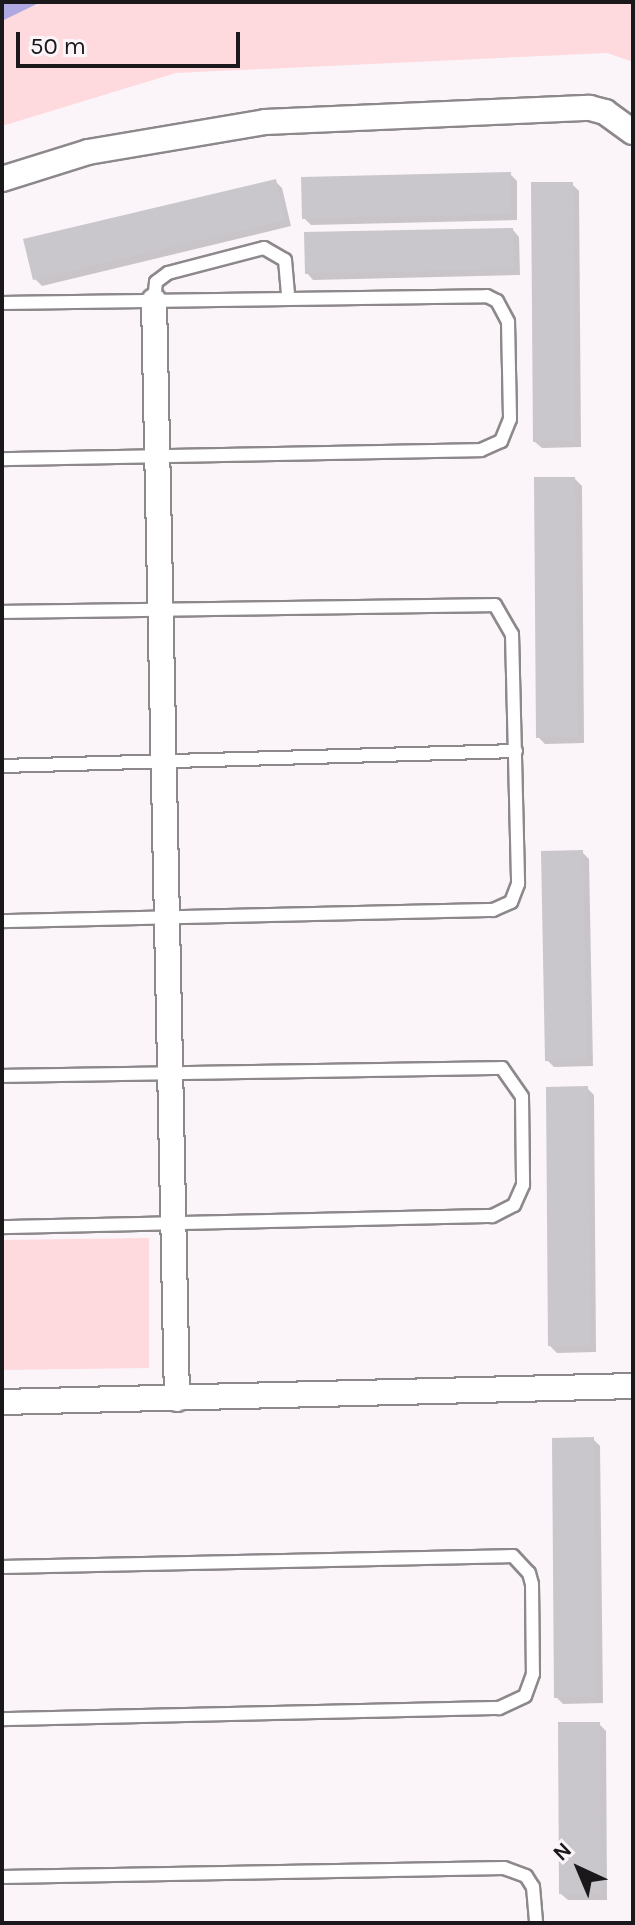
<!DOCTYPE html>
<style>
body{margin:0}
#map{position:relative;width:635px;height:1925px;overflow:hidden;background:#fbf5fa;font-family:Karla,sans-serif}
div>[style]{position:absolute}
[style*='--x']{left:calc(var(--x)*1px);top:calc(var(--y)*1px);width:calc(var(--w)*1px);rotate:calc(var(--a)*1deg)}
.green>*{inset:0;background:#fed9dd}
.water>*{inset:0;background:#aeaae1}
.shadow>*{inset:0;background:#0003}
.building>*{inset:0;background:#c9c6cc}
.roads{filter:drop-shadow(2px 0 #8d888c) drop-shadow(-2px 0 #8d888c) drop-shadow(0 2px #8d888c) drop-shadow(0 -2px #8d888c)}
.lane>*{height:12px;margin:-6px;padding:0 6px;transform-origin:6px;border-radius:6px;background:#fff}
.street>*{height:24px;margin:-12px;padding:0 12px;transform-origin:12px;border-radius:12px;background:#fff}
span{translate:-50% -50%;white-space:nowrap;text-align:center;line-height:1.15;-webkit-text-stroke:8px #fbf5fa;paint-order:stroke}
.frame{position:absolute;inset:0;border:4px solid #1a181a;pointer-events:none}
.north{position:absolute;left:539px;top:1829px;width:80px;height:80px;-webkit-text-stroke:6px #fbf5fa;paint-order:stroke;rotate:316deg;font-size:22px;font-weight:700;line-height:32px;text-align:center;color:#1a181a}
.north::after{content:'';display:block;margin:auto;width:28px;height:36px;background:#1a181a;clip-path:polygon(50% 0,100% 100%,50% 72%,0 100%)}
.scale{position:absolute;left:16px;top:32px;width:224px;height:36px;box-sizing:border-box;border:4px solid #1a181a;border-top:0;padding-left:10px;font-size:24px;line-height:28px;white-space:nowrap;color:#1a181a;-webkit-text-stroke:6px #fbf5fa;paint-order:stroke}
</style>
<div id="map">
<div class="green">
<div style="clip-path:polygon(41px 2px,633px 2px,633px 62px,607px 53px,176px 73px,2px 126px,2px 21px)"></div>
<div style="clip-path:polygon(149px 1238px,149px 1368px,2px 1370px,2px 1240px)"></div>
</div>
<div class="water">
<div style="clip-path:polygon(2px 2px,41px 2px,2px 21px)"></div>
</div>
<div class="shadow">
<div style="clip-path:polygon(510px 174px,517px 181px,517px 220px,311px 225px,304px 218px)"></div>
<div style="clip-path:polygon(275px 181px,282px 188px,291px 226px,42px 286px,35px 279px)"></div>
<div style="clip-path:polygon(572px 184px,579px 191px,581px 447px,542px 448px,535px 442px)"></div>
<div style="clip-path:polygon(513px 230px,519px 237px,520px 275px,313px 280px,307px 273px)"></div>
<div style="clip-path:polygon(575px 479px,582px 486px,584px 743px,545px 744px,538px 737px)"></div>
<div style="clip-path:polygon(582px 852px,589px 859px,593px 1066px,554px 1067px,547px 1060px)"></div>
<div style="clip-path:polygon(587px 1088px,594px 1095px,596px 1352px,557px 1353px,550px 1346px)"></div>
<div style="clip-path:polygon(593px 1439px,600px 1446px,603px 1703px,563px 1704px,556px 1697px)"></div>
<div style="clip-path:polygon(599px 1724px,606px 1731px,607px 1900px,568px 1900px,561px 1894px)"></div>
</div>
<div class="building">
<div style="clip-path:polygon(511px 172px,511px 214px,302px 219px,301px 177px)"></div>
<div style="clip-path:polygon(276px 179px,285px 220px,33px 280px,23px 239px)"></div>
<div style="clip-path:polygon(531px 182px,573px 182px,575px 441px,533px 442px)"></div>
<div style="clip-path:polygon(513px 228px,514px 269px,305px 274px,304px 232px)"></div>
<div style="clip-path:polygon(534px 477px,575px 477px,578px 737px,536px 738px)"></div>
<div style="clip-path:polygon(583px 850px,587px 1060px,545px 1061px,541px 851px)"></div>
<div style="clip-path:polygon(588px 1086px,590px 1346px,548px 1346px,546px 1087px)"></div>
<div style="clip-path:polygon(594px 1437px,597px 1697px,554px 1698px,552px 1438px)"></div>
<div style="clip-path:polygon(558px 1722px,600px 1722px,601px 1894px,559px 1894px)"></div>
</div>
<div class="roads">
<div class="lane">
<div style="--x:154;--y:301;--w:19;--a:-84"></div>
<div style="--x:156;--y:282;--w:15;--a:-37"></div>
<div style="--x:168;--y:273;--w:99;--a:-14.6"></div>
<div style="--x:264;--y:248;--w:24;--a:30"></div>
<div style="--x:285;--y:260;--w:38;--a:85"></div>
<div style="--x:2;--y:303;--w:485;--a:-0.8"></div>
<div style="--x:487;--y:296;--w:11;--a:27"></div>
<div style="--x:497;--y:301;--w:24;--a:62"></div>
<div style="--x:508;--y:322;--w:97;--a:88.8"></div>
<div style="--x:510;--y:419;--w:24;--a:112"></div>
<div style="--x:501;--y:441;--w:22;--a:156"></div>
<div style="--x:481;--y:450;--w:479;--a:178.9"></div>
<div style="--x:2;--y:612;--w:493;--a:-0.8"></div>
<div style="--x:495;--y:605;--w:34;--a:60"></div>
<div style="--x:512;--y:634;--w:250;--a:88.6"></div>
<div style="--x:518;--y:884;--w:19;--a:111"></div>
<div style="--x:511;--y:902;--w:20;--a:156"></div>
<div style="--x:493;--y:910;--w:491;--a:178.7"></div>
<div style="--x:2;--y:766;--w:514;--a:-1.67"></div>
<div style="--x:2;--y:1076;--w:500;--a:-0.92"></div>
<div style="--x:502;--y:1068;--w:35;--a:55"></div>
<div style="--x:522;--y:1097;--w:88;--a:89.3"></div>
<div style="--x:523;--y:1185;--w:22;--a:114"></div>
<div style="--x:514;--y:1205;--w:25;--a:153"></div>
<div style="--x:492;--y:1216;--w:490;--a:178.7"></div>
<div style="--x:2;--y:1567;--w:511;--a:-1.23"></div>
<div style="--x:513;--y:1556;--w:23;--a:47"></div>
<div style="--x:529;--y:1573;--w:11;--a:75"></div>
<div style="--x:532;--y:1584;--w:90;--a:89.4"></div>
<div style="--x:533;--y:1674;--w:23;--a:110"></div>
<div style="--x:525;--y:1696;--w:29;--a:155"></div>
<div style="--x:499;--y:1708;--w:497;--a:178.7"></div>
<div style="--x:2;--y:1877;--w:502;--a:-1.03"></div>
<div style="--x:504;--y:1868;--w:23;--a:20"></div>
<div style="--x:526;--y:1876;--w:13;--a:58"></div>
<div style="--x:533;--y:1887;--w:36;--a:85"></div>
</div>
<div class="street">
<div style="--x:2;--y:179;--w:90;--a:-17.4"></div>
<div style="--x:88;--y:152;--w:180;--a:-9.6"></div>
<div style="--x:265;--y:122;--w:325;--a:-2.5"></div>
<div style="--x:590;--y:108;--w:16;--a:15"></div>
<div style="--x:605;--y:112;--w:34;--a:36"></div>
<div style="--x:154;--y:301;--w:1098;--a:88.8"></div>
<div style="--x:2;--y:1402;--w:631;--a:-1.45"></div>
</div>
</div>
<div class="frame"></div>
<div class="north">N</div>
<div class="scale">50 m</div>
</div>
